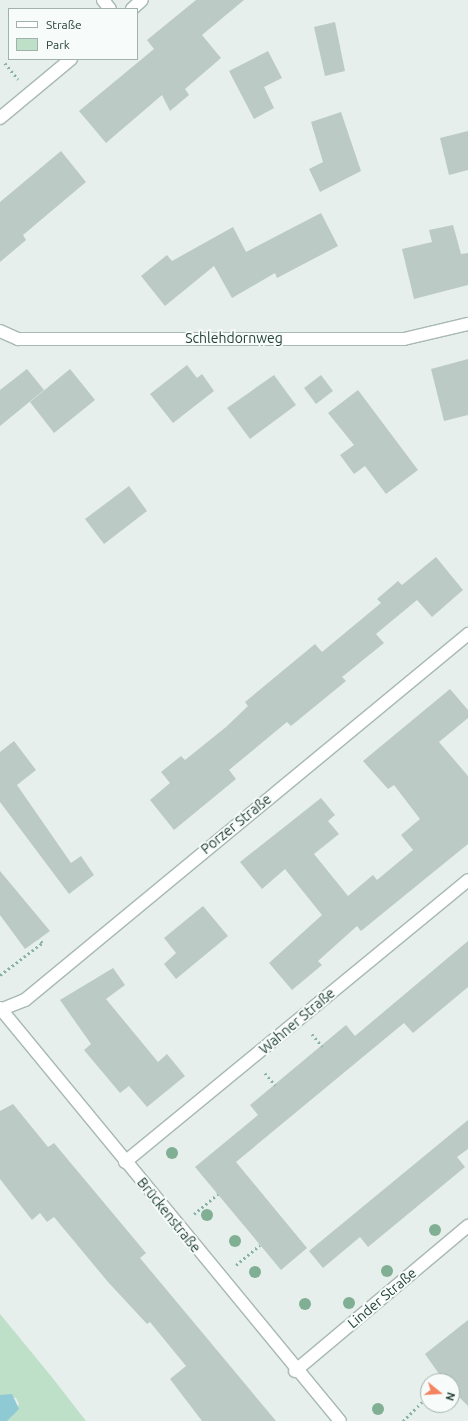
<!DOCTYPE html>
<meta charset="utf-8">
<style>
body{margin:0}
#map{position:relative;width:468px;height:1421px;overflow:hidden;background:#e6efeb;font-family:Ubuntu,sans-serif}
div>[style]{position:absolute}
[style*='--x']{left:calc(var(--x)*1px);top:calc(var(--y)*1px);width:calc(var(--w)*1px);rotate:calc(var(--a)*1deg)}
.green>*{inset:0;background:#bfe0c8}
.water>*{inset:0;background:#8ec9d4}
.building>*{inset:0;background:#bbcac4}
.path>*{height:2.5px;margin-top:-1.25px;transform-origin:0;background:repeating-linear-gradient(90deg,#86b3a5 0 2px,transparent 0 5px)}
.roads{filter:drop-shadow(1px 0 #a8b8b2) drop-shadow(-1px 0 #a8b8b2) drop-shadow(0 1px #a8b8b2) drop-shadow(0 -1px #a8b8b2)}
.minor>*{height:12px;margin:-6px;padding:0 6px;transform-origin:6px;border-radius:6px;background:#fff}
.trees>*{width:12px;height:12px;margin:-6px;border-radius:50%;background:#80af93}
span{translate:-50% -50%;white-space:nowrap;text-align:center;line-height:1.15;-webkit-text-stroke:4px #f7fbf9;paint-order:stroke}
.street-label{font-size:14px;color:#24423a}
.legend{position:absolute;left:8px;top:8px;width:130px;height:52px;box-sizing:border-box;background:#f7fbf9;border:1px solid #a3b1ad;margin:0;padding:5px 7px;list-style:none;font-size:12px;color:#24423a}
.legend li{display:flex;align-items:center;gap:8px;height:20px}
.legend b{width:20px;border:1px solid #a3b1ad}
.north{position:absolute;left:420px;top:1373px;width:40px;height:40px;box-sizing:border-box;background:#f7fbf9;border:1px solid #a3b1ad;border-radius:50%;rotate:108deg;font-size:11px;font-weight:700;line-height:16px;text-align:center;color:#24423a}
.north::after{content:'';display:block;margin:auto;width:14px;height:18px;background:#f4845f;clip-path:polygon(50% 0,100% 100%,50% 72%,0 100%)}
</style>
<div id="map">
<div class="green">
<div style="clip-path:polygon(0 1314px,51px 1376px,86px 1421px,7px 1421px,19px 1404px,16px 1398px,0 1395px)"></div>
</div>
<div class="water">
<div style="clip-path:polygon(12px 1394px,19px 1409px,7px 1421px,0 1421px,0 1395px)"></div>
</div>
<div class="building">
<div style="clip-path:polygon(196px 0,244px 0,202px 35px,221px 58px,185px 89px,189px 95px,170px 111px,162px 95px,106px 143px,79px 111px,154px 49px,147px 40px)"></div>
<div style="clip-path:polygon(335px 22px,345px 71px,325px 76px,314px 27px)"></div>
<div style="clip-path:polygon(268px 51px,282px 78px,264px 87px,274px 108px,254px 119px,229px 71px)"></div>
<div style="clip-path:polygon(341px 112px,361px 171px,320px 192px,309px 169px,323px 162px,311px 122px)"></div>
<div style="clip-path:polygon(468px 131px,468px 170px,449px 175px,440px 138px)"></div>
<div style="clip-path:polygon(61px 151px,86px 182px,23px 235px,26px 240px,0 262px,0 202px)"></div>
<div style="clip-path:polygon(321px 213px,338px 246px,277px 278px,275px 273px,232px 298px,214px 266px,165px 306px,141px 276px,167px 255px,172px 261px,233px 227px,246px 252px)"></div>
<div style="clip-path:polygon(453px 225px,461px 254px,468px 253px,468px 285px,414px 299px,402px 249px,432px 242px,429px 230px)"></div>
<div style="clip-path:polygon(468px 359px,468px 415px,444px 421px,431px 369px)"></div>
<div style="clip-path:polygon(187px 365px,197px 378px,202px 374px,214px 391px,173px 423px,150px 394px)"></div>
<div style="clip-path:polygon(27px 369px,44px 390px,0 426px,0 390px)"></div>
<div style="clip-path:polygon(70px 369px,95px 400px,54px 433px,30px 402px)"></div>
<div style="clip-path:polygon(274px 375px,296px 405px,250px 439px,227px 408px)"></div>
<div style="clip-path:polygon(321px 375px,333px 391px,316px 404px,304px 388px)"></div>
<div style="clip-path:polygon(358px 390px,418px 470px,386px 494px,365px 466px,354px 474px,340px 455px,354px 445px,328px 413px)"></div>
<div style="clip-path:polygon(129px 486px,147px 511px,104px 544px,85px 519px)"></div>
<div style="clip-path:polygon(436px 557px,463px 590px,432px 617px,417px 600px,376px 634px,384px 643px,342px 677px,346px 681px,291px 726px,287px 722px,229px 770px,236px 779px,174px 830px,150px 800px,170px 783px,161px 772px,181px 756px,185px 760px,226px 727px,248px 706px,245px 702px,315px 644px,322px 652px,381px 603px,377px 599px,398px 581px,402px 585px)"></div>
<div style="clip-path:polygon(450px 689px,468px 710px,468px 718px,439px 742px,468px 776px,468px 844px,361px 931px,357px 926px,318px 961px,322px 965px,292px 990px,269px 963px,322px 915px,285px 869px,262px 889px,240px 862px,321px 798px,335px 815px,328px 821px,339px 834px,314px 854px,348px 896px,373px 875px,377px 880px,413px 850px,401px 835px,420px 819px,394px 785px,388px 789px,363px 761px)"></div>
<div style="clip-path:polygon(14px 741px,36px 770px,17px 785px,71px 863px,81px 856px,94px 875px,69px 894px,0 802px,0 752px)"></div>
<div style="clip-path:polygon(0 871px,50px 931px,25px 949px,0 915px)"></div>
<div style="clip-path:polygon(203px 906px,228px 936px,176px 979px,164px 964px,176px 953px,164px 938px)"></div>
<div style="clip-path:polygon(468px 941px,468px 987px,413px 1033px,404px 1023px,236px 1162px,307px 1248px,281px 1270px,195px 1167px,258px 1115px,250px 1105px,346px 1025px,355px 1036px)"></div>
<div style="clip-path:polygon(113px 968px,125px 985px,106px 999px,158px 1062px,167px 1054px,185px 1076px,147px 1107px,129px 1086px,120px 1093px,84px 1050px,91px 1044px,60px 1000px)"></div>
<div style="clip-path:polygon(13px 1104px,48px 1147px,54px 1143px,146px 1253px,140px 1258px,276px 1421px,202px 1421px,170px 1379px,186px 1366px,150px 1322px,147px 1324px,108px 1282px,54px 1217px,47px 1222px,40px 1213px,32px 1220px,0 1179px,0 1111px)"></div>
<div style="clip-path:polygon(468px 1120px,468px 1149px,457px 1157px,465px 1167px,368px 1247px,360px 1237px,323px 1268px,309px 1251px)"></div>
<div style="clip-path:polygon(468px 1320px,468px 1406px,452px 1390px,452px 1381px,444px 1381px,425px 1354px)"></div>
</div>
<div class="path">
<div style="--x:5;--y:63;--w:21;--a:51"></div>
<div style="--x:0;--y:975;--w:53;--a:-37.3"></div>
<div style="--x:42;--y:943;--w:5;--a:-127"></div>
<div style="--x:312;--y:1034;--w:16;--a:50"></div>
<div style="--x:265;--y:1073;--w:16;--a:50"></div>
<div style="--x:194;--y:1214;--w:31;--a:-40"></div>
<div style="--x:236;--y:1265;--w:31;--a:-40"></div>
<div style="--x:444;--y:1381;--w:1;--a:-45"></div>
<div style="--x:403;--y:1421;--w:35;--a:-45"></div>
</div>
<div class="roads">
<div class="minor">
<div style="--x:103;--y:0;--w:11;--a:52"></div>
<div style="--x:132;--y:9;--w:13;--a:-42"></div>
<div style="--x:0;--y:118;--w:92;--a:-39.7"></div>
<div style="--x:0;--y:331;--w:20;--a:24"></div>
<div style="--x:18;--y:339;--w:386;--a:0"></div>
<div style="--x:404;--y:339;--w:66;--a:-13.2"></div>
<div style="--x:0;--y:1008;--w:535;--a:50.54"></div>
<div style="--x:0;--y:1010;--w:27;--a:-22"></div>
<div style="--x:25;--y:1000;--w:575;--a:-39.56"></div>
<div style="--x:125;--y:1162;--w:444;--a:-39.4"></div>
<div style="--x:295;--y:1371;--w:226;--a:-40"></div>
</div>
</div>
<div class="trees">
<div style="left:172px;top:1153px"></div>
<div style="left:207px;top:1215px"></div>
<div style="left:435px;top:1230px"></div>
<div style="left:235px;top:1241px"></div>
<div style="left:387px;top:1271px"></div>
<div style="left:255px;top:1272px"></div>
<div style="left:349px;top:1303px"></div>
<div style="left:305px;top:1304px"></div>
<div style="left:378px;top:1409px"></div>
</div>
<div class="street-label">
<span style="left:234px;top:338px">Schlehdornweg</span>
<span style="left:236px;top:824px;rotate:-39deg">Porzer Straße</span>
<span style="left:297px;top:1021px;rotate:-40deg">Wahner Straße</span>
<span style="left:169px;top:1215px;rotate:51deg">Brückenstraße</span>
<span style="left:382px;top:1298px;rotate:-40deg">Linder Straße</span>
</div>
<ul class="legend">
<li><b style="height:5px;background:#fff"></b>Straße</li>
<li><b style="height:11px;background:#bfe0c8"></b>Park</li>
</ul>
<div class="north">N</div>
</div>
